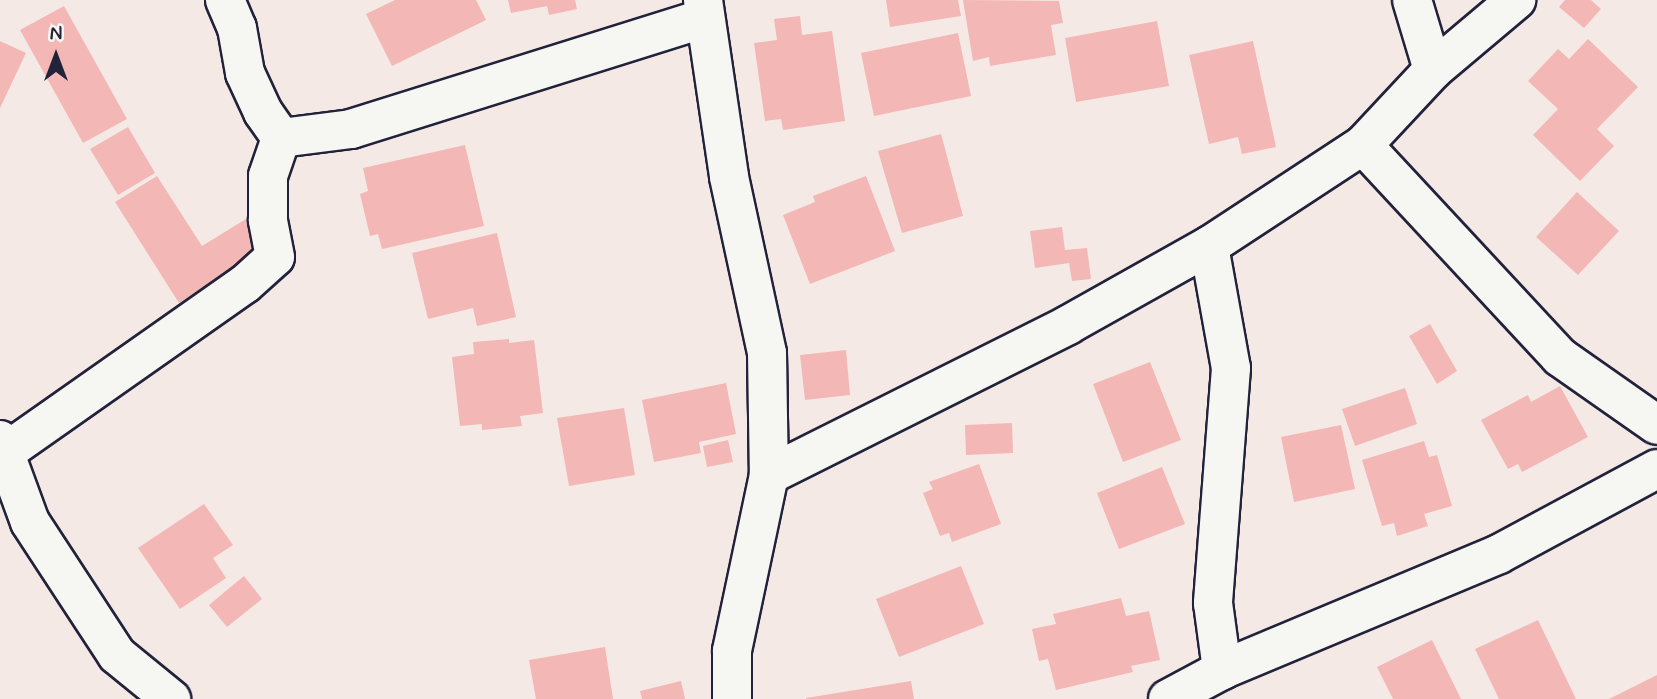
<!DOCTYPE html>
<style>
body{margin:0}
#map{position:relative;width:1657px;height:699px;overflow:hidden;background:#f5e9e6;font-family:Mynerve,sans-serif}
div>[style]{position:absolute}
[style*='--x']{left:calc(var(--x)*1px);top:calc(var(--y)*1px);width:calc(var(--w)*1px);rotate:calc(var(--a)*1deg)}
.building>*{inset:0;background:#f3b7b5}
.roads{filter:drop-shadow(2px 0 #22223b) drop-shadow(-2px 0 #22223b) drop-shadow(0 2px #22223b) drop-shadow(0 -2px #22223b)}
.minor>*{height:38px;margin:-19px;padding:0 19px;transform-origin:19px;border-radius:19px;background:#f6f6f2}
span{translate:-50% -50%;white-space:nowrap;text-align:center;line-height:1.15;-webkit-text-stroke:5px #f6f6f2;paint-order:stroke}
.north{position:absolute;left:21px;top:21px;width:70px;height:70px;-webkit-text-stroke:5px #f6f6f2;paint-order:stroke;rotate:0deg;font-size:19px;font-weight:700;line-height:28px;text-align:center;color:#22223b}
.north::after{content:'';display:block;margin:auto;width:24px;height:32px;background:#22223b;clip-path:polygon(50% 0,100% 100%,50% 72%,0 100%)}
</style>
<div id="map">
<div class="building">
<div style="clip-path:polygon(395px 0,476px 0,486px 20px,392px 66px,366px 14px)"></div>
<div style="clip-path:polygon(508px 0,575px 0,577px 9px,549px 15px,547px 6px,511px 13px)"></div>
<div style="clip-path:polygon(886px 0,958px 0,961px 16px,890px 27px)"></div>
<div style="clip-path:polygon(963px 0,1059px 1px,1063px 23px,1051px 25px,1056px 55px,990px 66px,989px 57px,973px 61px)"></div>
<div style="clip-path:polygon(1565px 0,1591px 0,1601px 9px,1584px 28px,1559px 7px)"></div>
<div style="clip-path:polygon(64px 6px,127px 119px,83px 143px,20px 30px)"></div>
<div style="clip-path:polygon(800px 16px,802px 35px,832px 31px,845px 121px,783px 130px,781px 119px,765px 121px,754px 43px,777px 40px,774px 19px)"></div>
<div style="clip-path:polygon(1157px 21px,1169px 86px,1076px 102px,1065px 38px)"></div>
<div style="clip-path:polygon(958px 33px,971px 96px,874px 116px,861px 53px)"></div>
<div style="clip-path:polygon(1588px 39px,1638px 87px,1597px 129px,1614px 146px,1580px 181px,1533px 135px,1558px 109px,1528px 81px,1558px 49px,1569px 59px)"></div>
<div style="clip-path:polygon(0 41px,26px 53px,0 108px)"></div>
<div style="clip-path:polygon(1253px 41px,1276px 147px,1242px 154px,1238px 137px,1209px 144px,1189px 55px)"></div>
<div style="clip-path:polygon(128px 127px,155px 173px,118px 195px,90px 149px)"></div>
<div style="clip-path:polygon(941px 134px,963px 216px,902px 233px,878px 151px)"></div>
<div style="clip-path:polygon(465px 145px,484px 226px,382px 249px,378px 234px,370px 236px,360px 194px,368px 191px,363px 168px)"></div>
<div style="clip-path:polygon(157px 176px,202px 246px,246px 219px,265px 249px,179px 303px,115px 202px)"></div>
<div style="clip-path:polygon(866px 176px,895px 251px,810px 284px,783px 215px,815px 202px,813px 196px)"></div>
<div style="clip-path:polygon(1577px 192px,1619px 231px,1578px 275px,1536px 237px)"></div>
<div style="clip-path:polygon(1062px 227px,1065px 250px,1087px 248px,1091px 279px,1072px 281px,1069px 263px,1035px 268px,1030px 231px)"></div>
<div style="clip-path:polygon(497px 233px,516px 317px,477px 326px,473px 308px,428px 319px,412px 253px)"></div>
<div style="clip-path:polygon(1430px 324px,1457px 371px,1437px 384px,1409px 336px)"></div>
<div style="clip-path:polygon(509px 339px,509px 343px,534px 340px,543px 413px,520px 416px,522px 426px,482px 430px,482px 424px,460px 426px,452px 357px,474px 354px,473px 342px)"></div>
<div style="clip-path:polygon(846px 350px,850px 395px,805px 400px,800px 355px)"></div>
<div style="clip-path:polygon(1150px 362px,1181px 440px,1123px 462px,1093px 384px)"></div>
<div style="clip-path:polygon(726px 383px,736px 434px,699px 442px,701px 453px,654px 462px,642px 400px)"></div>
<div style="clip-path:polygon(1560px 386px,1588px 437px,1522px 472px,1518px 464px,1508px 469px,1481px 420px,1528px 395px,1531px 402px)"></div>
<div style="clip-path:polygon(1405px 388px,1417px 424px,1355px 446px,1342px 409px)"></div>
<div style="clip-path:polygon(624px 408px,635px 475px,569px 486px,557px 418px)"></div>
<div style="clip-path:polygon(1012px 423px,1013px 453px,966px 455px,965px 425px)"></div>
<div style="clip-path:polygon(1341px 425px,1355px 489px,1294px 502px,1281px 437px)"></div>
<div style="clip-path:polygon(728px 440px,733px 462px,707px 467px,703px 446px)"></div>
<div style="clip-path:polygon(1424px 441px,1429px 457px,1437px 455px,1452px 506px,1424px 514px,1428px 526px,1397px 536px,1394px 523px,1382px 526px,1362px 460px)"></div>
<div style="clip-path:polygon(979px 464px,1001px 524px,952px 542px,949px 533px,940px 536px,923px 493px,933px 489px,929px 482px)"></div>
<div style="clip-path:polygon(1162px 467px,1185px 524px,1119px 549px,1097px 493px)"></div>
<div style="clip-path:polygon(204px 504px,233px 545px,213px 558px,226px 578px,180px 609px,138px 548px)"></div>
<div style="clip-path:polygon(961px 566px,984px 624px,899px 657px,876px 599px)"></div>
<div style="clip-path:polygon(244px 576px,262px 599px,227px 627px,209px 605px)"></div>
<div style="clip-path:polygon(1121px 598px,1126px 616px,1149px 611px,1160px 660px,1131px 666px,1133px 672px,1056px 690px,1048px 659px,1039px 661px,1032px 629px,1056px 624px,1053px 614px)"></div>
<div style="clip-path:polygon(1538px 620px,1576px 699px,1499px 699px,1475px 649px)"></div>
<div style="clip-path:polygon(1432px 640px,1461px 699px,1393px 699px,1377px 667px)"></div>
<div style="clip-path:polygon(605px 647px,613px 699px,536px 699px,529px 660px)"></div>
<div style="clip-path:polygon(1657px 675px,1657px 699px,1609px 699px)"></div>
<div style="clip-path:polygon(681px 681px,685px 699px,642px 699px,640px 691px)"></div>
<div style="clip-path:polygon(911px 681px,914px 699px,806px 699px,806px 698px)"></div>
</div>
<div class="roads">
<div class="minor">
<div style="--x:225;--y:0;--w:30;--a:67"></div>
<div style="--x:237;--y:28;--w:46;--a:79.9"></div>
<div style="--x:245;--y:73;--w:43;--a:65.2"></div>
<div style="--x:263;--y:112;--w:32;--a:55"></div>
<div style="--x:281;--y:138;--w:71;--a:-7.3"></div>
<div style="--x:351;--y:129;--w:369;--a:-17.4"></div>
<div style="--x:703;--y:0;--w:179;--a:81.6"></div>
<div style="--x:729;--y:177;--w:180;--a:77.8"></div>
<div style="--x:767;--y:353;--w:122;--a:89.1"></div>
<div style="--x:769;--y:475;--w:180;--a:101.9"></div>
<div style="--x:732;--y:651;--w:48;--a:90"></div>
<div style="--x:1412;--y:0;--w:73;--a:73.3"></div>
<div style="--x:1363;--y:145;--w:289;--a:47.1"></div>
<div style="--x:1560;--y:357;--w:118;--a:35"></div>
<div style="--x:1209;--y:246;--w:124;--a:79.8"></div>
<div style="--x:1231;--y:368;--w:236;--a:94.4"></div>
<div style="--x:1213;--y:603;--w:68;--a:82.3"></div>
<div style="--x:0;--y:440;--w:87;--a:69.9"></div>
<div style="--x:30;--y:522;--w:159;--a:56.8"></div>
<div style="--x:117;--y:655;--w:70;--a:39.2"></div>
<div style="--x:7;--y:451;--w:291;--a:-35.1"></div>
<div style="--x:245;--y:284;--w:40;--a:-42"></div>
<div style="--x:275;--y:257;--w:38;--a:-101"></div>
<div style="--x:268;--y:220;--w:44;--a:-90"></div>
<div style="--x:268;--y:176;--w:40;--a:-71.1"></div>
<div style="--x:769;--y:475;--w:335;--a:-26.6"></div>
<div style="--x:1068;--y:325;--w:162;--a:-29.3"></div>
<div style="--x:1209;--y:246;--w:184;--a:-33.3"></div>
<div style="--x:1363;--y:145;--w:103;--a:-47"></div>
<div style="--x:1433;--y:70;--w:109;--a:-40.1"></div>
<div style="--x:1168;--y:699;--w:61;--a:-28.2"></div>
<div style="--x:1222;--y:670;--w:300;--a:-22.7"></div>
<div style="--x:1499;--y:554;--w:179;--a:-28.3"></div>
</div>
</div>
<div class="north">N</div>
</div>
